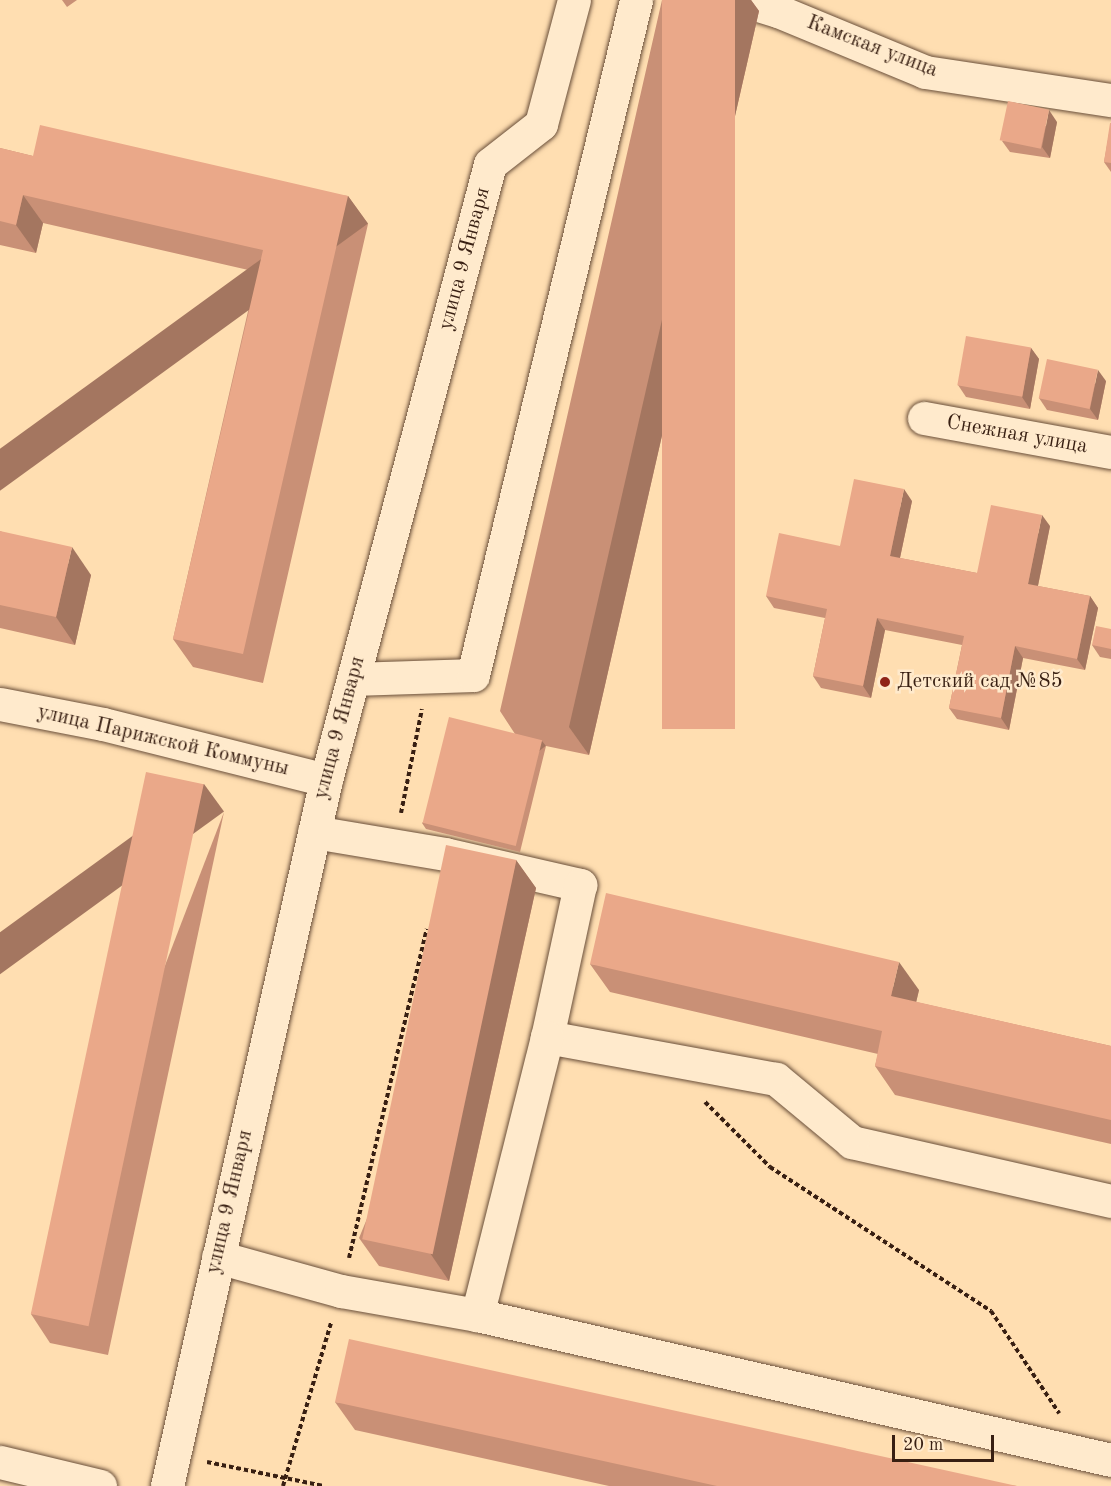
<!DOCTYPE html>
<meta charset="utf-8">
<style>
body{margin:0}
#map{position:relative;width:1111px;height:1486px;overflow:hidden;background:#ffdeb1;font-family:"Old Standard TT",serif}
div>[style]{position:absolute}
.path>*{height:4px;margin-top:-2px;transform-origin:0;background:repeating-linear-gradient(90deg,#381f12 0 4.5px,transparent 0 7.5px)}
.roads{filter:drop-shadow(0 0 2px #6a4f3a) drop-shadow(0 0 2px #6a4f3a)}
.minor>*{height:33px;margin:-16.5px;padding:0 16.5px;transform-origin:16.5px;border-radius:16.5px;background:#ffeacc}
.wall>*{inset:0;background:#c99076}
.shaded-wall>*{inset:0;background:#a47660;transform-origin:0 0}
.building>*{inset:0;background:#eaa889;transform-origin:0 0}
.dots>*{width:16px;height:16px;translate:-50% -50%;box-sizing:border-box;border:3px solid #ffeacc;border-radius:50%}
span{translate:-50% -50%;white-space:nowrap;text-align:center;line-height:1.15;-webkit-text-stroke:5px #ffeacc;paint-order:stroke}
.street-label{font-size:21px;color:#381f12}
.poi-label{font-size:21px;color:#381f12}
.left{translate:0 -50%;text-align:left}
.scale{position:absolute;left:892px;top:1435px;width:102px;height:27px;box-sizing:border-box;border:3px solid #381f12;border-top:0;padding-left:8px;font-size:18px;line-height:21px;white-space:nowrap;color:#381f12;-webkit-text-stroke:4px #ffeacc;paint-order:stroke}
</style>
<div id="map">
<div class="path">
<i style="left:401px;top:813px;width:106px;rotate:-78.6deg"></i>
<i style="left:705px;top:1102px;width:92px;rotate:45deg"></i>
<i style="left:770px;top:1167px;width:264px;rotate:33.1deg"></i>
<i style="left:991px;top:1311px;width:123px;rotate:56.3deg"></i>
<i style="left:349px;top:1258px;width:338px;rotate:-76.7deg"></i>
<i style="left:207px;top:1462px;width:119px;rotate:11.6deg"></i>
<i style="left:283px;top:1486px;width:170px;rotate:-73.6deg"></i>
</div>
<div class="roads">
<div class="minor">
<i style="left:742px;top:0;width:38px;rotate:17deg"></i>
<i style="left:778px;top:11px;width:159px;rotate:22.5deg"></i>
<i style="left:925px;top:72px;width:188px;rotate:8.6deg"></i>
<i style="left:924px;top:418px;width:190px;rotate:10.3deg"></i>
<i style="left:354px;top:679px;width:119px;rotate:-1.9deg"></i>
<i style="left:473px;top:675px;width:694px;rotate:-76.42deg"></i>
<i style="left:0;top:704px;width:105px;rotate:11deg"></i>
<i style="left:103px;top:724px;width:230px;rotate:14.1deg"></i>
<i style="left:314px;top:832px;width:133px;rotate:9.5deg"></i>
<i style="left:445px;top:854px;width:139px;rotate:12.9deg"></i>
<i style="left:580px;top:885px;width:156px;rotate:102.2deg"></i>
<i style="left:1111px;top:1201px;width:266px;rotate:-167.2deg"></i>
<i style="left:852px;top:1142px;width:99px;rotate:-140.3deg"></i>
<i style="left:776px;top:1079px;width:233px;rotate:-169.6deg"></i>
<i style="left:547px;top:1037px;width:287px;rotate:104.1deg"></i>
<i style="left:477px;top:1315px;width:650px;rotate:12.88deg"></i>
<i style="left:218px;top:1257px;width:128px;rotate:15.5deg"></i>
<i style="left:341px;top:1291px;width:138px;rotate:10deg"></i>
<i style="left:0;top:1462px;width:103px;rotate:13.5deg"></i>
<i style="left:167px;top:1486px;width:724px;rotate:-77.31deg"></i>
<i style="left:326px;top:780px;width:637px;rotate:-75.09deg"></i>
<i style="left:490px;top:164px;width:65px;rotate:-38.1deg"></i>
<i style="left:541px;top:124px;width:128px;rotate:-75.1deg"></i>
</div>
</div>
<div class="wall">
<i style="clip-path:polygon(62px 0,77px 0,67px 7px)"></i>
<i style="clip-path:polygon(662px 0,751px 0,759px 11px,589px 755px,546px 746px,520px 852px,426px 829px,422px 823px,515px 734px,500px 711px)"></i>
<i style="clip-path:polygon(1057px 122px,1050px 158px,1010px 152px,1002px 141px)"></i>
<i style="clip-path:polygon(1111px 123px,1111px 172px,1104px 162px)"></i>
<i style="clip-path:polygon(0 148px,33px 156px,348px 196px,368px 224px,263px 683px,193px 667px,173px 639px,257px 272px,43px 223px,36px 253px,0 245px)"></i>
<i style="clip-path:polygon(1031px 348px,1039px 359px,1030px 409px,966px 397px,958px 385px)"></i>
<i style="clip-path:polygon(1106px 381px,1098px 420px,1047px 410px,1039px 398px)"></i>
<i style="clip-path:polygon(912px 501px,900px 558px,977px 573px,1050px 526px,1038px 586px,1090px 596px,1098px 608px,1085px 670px,1023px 658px,1009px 730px,957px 719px,949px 708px,962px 645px,885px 630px,871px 698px,821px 688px,813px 676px,825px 618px,774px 608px,766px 596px,840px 546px)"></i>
<i style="clip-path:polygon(0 531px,91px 575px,75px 645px,0 628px)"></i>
<i style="clip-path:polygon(1111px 629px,1111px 659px,1100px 657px,1092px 645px)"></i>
<i style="clip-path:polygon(224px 812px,108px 1355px,50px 1343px,31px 1314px)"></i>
<i style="clip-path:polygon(516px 860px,536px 888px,449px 1281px,379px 1266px,359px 1238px)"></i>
<i style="clip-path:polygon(590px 964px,919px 990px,916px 1002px,1111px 1046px,1111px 1144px,895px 1095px,875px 1066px,878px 1054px,610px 992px)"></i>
<i style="clip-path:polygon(335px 1402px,1017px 1486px,609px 1486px,355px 1430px)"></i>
</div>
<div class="shaded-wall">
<i style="clip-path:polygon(735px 0,751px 0,759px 11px,589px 755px,569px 727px)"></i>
<i style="clip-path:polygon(1049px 110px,1057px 122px,1050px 158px,1042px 147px)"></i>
<i style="clip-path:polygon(23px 195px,43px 223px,36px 253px,16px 225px)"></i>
<i style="left:348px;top:196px;width:34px;height:470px;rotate:54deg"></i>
<i style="clip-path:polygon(1031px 348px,1039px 359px,1030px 409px,1022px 397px)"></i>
<i style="clip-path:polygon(1098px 370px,1106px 381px,1098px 420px,1090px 409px)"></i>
<i style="clip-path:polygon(904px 489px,912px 501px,898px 567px,890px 556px)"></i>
<i style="clip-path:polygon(1042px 515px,1050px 526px,1036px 595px,1028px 584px)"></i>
<i style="clip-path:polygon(72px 547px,91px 575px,75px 645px,56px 617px)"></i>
<i style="clip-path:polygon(1090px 596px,1098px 608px,1085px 670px,1077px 659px)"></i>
<i style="clip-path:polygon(877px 618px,885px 630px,871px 698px,863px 686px)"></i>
<i style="clip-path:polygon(1015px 646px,1023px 658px,1009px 730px,1001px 718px)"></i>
<i style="left:542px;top:741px;width:6px;height:108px;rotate:51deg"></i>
<i style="left:204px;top:784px;width:34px;height:555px;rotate:54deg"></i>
<i style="clip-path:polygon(516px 860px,536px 888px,449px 1281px,430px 1253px)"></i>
<i style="clip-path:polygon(899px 962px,919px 990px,911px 1024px,891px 996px)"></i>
</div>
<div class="building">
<i style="left:662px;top:0;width:73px;height:729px"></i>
<i style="left:1008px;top:101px;width:42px;height:40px;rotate:12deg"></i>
<i style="clip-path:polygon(1110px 123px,1111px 123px,1111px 163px,1104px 162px)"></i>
<i style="clip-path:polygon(40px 125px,348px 196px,243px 654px,173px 639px,263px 250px,23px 195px,16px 225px,0 221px,0 148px,33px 156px)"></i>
<i style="left:966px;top:336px;width:66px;height:50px;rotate:10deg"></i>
<i style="left:1047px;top:359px;width:52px;height:40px;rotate:12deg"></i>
<i style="clip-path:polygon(854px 479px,904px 489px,890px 556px,977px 573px,991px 505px,1042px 515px,1028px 584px,1090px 596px,1077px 659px,1015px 646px,1001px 718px,949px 708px,964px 636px,877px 618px,863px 686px,813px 676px,827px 609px,766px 596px,779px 533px,840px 546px)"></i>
<i style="clip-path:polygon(0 531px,72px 547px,56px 617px,0 605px)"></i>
<i style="clip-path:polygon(1096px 626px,1111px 629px,1111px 649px,1092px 645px)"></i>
<i style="left:449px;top:717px;width:96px;height:109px;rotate:14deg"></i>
<i style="left:146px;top:772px;width:59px;height:554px;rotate:12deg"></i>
<i style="left:446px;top:845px;width:72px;height:403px;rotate:12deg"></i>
<i style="clip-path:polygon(606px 893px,899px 962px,891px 996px,1111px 1046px,1111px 1120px,875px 1066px,882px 1031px,590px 964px)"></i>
<i style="clip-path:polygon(349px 1339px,1017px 1486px,717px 1486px,335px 1402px)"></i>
</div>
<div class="dots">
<i style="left:885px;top:682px;background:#8f2418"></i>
</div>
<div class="street-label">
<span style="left:872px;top:47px;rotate:21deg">Камская улица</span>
<span style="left:465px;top:259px;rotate:-75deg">улица 9 Января</span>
<span style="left:1017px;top:435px;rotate:10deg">Снежная улица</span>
<span style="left:340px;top:728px;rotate:-75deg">улица 9 Января</span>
<span style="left:163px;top:741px;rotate:13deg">улица Парижской Коммуны</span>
<span style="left:230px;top:1202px;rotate:-77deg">улица 9 Января</span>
</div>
<div class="poi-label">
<span class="left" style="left:897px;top:682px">Детский сад №85</span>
</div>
<div class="scale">20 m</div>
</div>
